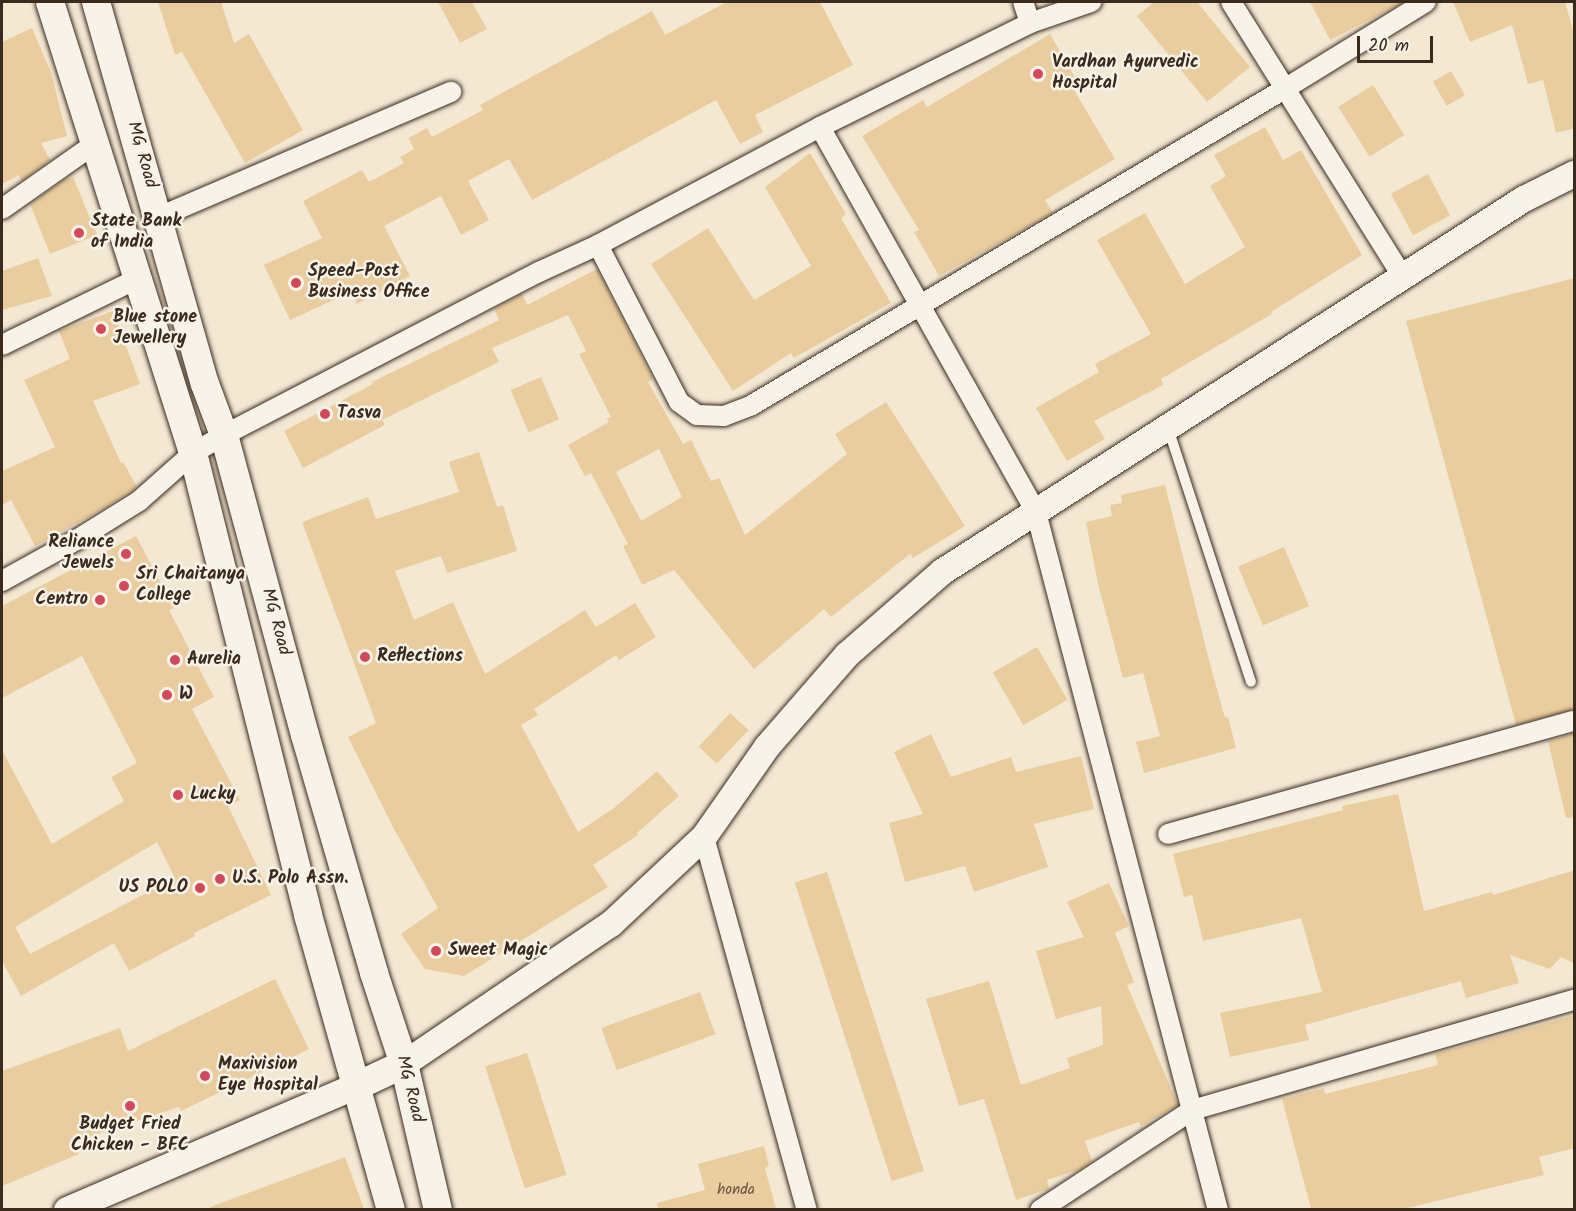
<!DOCTYPE html>
<style>
body{margin:0}
#map{position:relative;width:1576px;height:1211px;overflow:hidden;background:#f3e8d2;font-family:Kalam,sans-serif}
div>[style]{position:absolute}
.building>*{inset:0;background:#eacd9e;transform-origin:0 0}
.roads{filter:drop-shadow(0 0 2px #3b2a1e) drop-shadow(0 0 2px #3b2a1e)}
.service>*{height:10px;margin:-5px;padding:0 5px;transform-origin:5px;border-radius:5px;background:#f7f3e8}
.minor>*{height:20px;margin:-10px;padding:0 10px;transform-origin:10px;border-radius:10px;background:#f7f3e8}
.tertiary>*{height:26px;margin:-13px;padding:0 13px;transform-origin:13px;border-radius:13px;background:#f7f3e8}
.secondary>*{height:28px;margin:-14px;padding:0 14px;transform-origin:14px;border-radius:14px;background:#f7f3e8}
.dots>*{width:16px;height:16px;translate:-50% -50%;box-sizing:border-box;border:3px solid #f7f3e8;border-radius:50%}
span{translate:-50% -50%;white-space:nowrap;text-align:center;line-height:1.15;-webkit-text-stroke:5px #f7f3e8;paint-order:stroke}
.number-label{font-size:15px;color:#67533e}
.number-label span{-webkit-text-stroke-width:0}
.poi-label{font-size:18px;color:#3b2a1e;font-weight:700}
.left{translate:0 -50%;text-align:left}
.right{translate:-100% -50%;text-align:right}
.street-label{font-size:18px;color:#3b2a1e}
.frame{position:absolute;inset:0;border:3px solid #3b2a1e;pointer-events:none}
.scale{position:absolute;left:1357px;top:36px;width:76px;height:27px;box-sizing:border-box;border:3px solid #3b2a1e;border-top:0;padding-left:8px;font-size:18px;line-height:21px;white-space:nowrap;color:#3b2a1e;-webkit-text-stroke:4px #f7f3e8;paint-order:stroke}
</style>
<div id="map">
<div class="building">
<i style="clip-path:polygon(158px 2px,221px 2px,234px 43px,249px 34px,303px 130px,245px 163px,182px 52px,175px 55px)"></i>
<i style="clip-path:polygon(438px 2px,472px 2px,487px 29px,460px 43px)"></i>
<i style="clip-path:polygon(727px 2px,820px 2px,853px 65px,755px 115px,763px 132px,740px 144px,716px 100px,532px 200px,509px 159px,468px 181px,489px 220px,461px 235px,441px 196px,384px 226px,410px 276px,357px 304px,351px 292px,290px 320px,264px 265px,322px 238px,303px 201px,362px 170px,369px 182px,404px 163px,400px 157px,414px 149px,408px 138px,427px 128px,432px 137px,483px 110px,480px 105px,652px 11px,665px 35px)"></i>
<i style="clip-path:polygon(1154px 2px,1197px 2px,1250px 67px,1207px 102px,1137px 16px)"></i>
<i style="clip-path:polygon(1310px 2px,1404px 2px,1330px 40px)"></i>
<i style="clip-path:polygon(1453px 2px,1565px 2px,1575px 37px,1575px 128px,1556px 133px,1543px 80px,1528px 84px,1512px 25px,1470px 42px)"></i>
<i style="clip-path:polygon(32px 28px,51px 72px,67px 136px,41px 143px,50px 160px,21px 181px,19px 175px,2px 184px,2px 42px)"></i>
<i style="clip-path:polygon(1050px 34px,1080px 86px,1074px 90px,1115px 159px,1045px 200px,1053px 213px,939px 276px,914px 232px,919px 230px,862px 136px,923px 100px,927px 107px)"></i>
<i style="left:1451px;top:71px;width:28px;height:21px;rotate:60deg"></i>
<i style="left:1373px;top:85px;width:59px;height:41px;rotate:58deg"></i>
<i style="clip-path:polygon(1265px 127px,1283px 160px,1301px 150px,1362px 255px,1271px 312px,1272px 314px,1161px 379px,1163px 385px,1094px 421px,1105px 439px,1067px 461px,1036px 408px,1099px 372px,1095px 364px,1151px 334px,1097px 240px,1145px 213px,1185px 284px,1245px 247px,1210px 186px,1226px 176px,1214px 155px)"></i>
<i style="clip-path:polygon(810px 153px,846px 214px,841px 218px,891px 303px,794px 358px,791px 353px,733px 391px,651px 264px,708px 228px,754px 300px,811px 266px,765px 187px)"></i>
<i style="left:1428px;top:174px;width:47px;height:42px;rotate:62deg"></i>
<i style="clip-path:polygon(73px 177px,97px 235px,50px 254px,30px 204px,62px 181px)"></i>
<i style="clip-path:polygon(38px 258px,52px 296px,2px 310px,2px 271px)"></i>
<i style="clip-path:polygon(evenodd,597px 269px,653px 379px,648px 382px,683px 444px,691px 440px,711px 481px,719px 478px,745px 535px,847px 454px,835px 434px,886px 402px,965px 526px,913px 558px,910px 554px,831px 617px,824px 609px,754px 669px,674px 570px,642px 585px,623px 546px,628px 544px,591px 473px,585px 476px,568px 445px,609px 422px,607px 419px,611px 417px,579px 354px,586px 351px,568px 315px,492px 348px,499px 362px,382px 420px,385px 425px,303px 468px,284px 431px,373px 384px,372px 382px,499px 320px,494px 309px,522px 294px,527px 305px,597px 269px,659px 449px,682px 497px,641px 521px,616px 472px,659px 449px)"></i>
<i style="clip-path:polygon(1575px 278px,1575px 709px,1516px 725px,1406px 321px)"></i>
<i style="clip-path:polygon(113px 311px,140px 384px,93px 401px,121px 463px,123px 462px,137px 487px,106px 507px,35px 546px,11px 500px,2px 505px,2px 471px,55px 447px,24px 380px,70px 359px,59px 331px)"></i>
<i style="left:541px;top:377px;width:46px;height:33px;rotate:67deg"></i>
<i style="clip-path:polygon(479px 452px,497px 507px,503px 505px,517px 551px,447px 573px,441px 556px,395px 571px,414px 620px,453px 602px,485px 674px,585px 610px,596px 627px,635px 603px,656px 637px,619px 660px,616px 655px,534px 709px,538px 715px,521px 725px,578px 832px,614px 808px,657px 771px,679px 796px,637px 833px,638px 835px,593px 865px,608px 887px,464px 976px,425px 969px,401px 934px,438px 908px,393px 827px,348px 737px,376px 723px,302px 522px,368px 497px,376px 519px,459px 492px,449px 462px)"></i>
<i style="clip-path:polygon(1165px 485px,1209px 660px,1225px 718px,1228px 717px,1236px 748px,1144px 773px,1136px 742px,1160px 736px,1143px 673px,1123px 678px,1098px 584px,1086px 522px,1112px 516px,1110px 505px,1122px 503px,1121px 495px)"></i>
<i style="clip-path:polygon(evenodd,136px 536px,174px 608px,169px 610px,214px 697px,192px 709px,240px 800px,228px 806px,271px 895px,194px 933px,195px 936px,129px 971px,114px 943px,21px 996px,2px 961px,2px 750px,52px 844px,124px 801px,111px 777px,137px 763px,82px 656px,2px 698px,2px 606px,136px 536px,157px 842px,175px 878px,30px 954px,15px 927px,157px 842px)"></i>
<i style="left:1284px;top:547px;width:64px;height:50px;rotate:67deg"></i>
<i style="left:1037px;top:647px;width:61px;height:51px;rotate:60deg"></i>
<i style="left:730px;top:713px;width:25px;height:46px;rotate:43deg"></i>
<i style="clip-path:polygon(1575px 733px,1575px 817px,1566px 818px,1548px 741px)"></i>
<i style="clip-path:polygon(931px 734px,951px 777px,1011px 757px,1016px 772px,1081px 756px,1094px 809px,1034px 824px,1048px 867px,974px 892px,965px 866px,905px 882px,889px 823px,923px 814px,894px 752px)"></i>
<i style="clip-path:polygon(1398px 794px,1424px 911px,1492px 892px,1493px 895px,1575px 870px,1575px 964px,1561px 957px,1550px 969px,1510px 955px,1519px 983px,1466px 998px,1461px 981px,1305px 1025px,1309px 1040px,1230px 1057px,1220px 1013px,1322px 992px,1301px 918px,1203px 941px,1192px 895px,1184px 897px,1173px 854px,1343px 810px,1342px 806px)"></i>
<i style="left:827px;top:872px;width:314px;height:34px;rotate:72deg"></i>
<i style="clip-path:polygon(1109px 883px,1129px 926px,1115px 933px,1134px 982px,1127px 985px,1178px 1105px,1141px 1126px,1139px 1122px,1085px 1141px,1092px 1161px,1081px 1169px,1047px 1180px,1049px 1189px,1016px 1200px,984px 1099px,959px 1106px,926px 999px,989px 981px,1021px 1085px,1070px 1068px,1067px 1058px,1103px 1045px,1101px 1006px,1056px 1019px,1036px 951px,1084px 937px,1067px 902px)"></i>
<i style="clip-path:polygon(275px 979px,309px 1049px,181px 1111px,179px 1107px,74px 1142px,79px 1154px,2px 1186px,2px 1071px,120px 1028px,128px 1051px)"></i>
<i style="left:700px;top:992px;width:45px;height:105px;rotate:70deg"></i>
<i style="clip-path:polygon(1575px 1015px,1575px 1148px,1539px 1157px,1544px 1175px,1404px 1209px,1311px 1209px,1282px 1099px,1324px 1088px,1325px 1094px,1438px 1065px,1435px 1054px)"></i>
<i style="left:527px;top:1053px;width:128px;height:44px;rotate:72deg"></i>
<i style="clip-path:polygon(764px 1146px,769px 1166px,765px 1168px,776px 1209px,658px 1209px,657px 1203px,705px 1190px,698px 1164px)"></i>
<i style="clip-path:polygon(345px 1157px,364px 1209px,211px 1209px,210px 1207px)"></i>
</div>
<div class="roads">
<div class="service">
<i style="left:1168px;top:428px;width:267px;rotate:71.9deg"></i>
</div>
<div class="minor">
<i style="left:1231px;top:2px;width:324px;rotate:58deg"></i>
<i style="left:1030px;top:23px;width:65px;rotate:-19deg"></i>
<i style="left:820px;top:127px;width:441px;rotate:60.7deg"></i>
<i style="left:1036px;top:512px;width:721px;rotate:75.39deg"></i>
<i style="left:2px;top:209px;width:115px;rotate:-35.1deg"></i>
<i style="left:159px;top:217px;width:318px;rotate:-23.2deg"></i>
<i style="left:598px;top:245px;width:177px;rotate:62.7deg"></i>
<i style="left:679px;top:402px;width:22px;rotate:36deg"></i>
<i style="left:697px;top:415px;width:27px;rotate:2deg"></i>
<i style="left:724px;top:416px;width:30px;rotate:-21deg"></i>
<i style="left:752px;top:405px;width:621px;rotate:-30.69deg"></i>
<i style="left:1286px;top:88px;width:164px;rotate:-31.6deg"></i>
<i style="left:2px;top:345px;width:150px;rotate:-26.1deg"></i>
<i style="left:2px;top:581px;width:87px;rotate:-28.9deg"></i>
<i style="left:78px;top:539px;width:72px;rotate:-31.9deg"></i>
<i style="left:139px;top:501px;width:72px;rotate:-41.6deg"></i>
<i style="left:193px;top:453px;width:36px;rotate:-30deg"></i>
<i style="left:224px;top:435px;width:355px;rotate:-27.4deg"></i>
<i style="left:539px;top:272px;width:65px;rotate:-24.6deg"></i>
<i style="left:598px;top:245px;width:251px;rotate:-28deg"></i>
<i style="left:820px;top:127px;width:234px;rotate:-26.3deg"></i>
<i style="left:1030px;top:23px;width:22px;rotate:-108deg"></i>
<i style="left:1168px;top:834px;width:421px;rotate:-15.6deg"></i>
<i style="left:704px;top:837px;width:387px;rotate:74.6deg"></i>
<i style="left:1040px;top:1210px;width:182px;rotate:-33.3deg"></i>
<i style="left:1192px;top:1110px;width:398px;rotate:-16.1deg"></i>
</div>
<div class="tertiary">
<i style="left:404px;top:1064px;width:250px;rotate:-34.1deg"></i>
<i style="left:611px;top:924px;width:127px;rotate:-43.1deg"></i>
<i style="left:704px;top:837px;width:110px;rotate:-55deg"></i>
<i style="left:767px;top:747px;width:122px;rotate:-49deg"></i>
<i style="left:847px;top:655px;width:126px;rotate:-41.1deg"></i>
<i style="left:942px;top:572px;width:691px;rotate:-32.66deg"></i>
<i style="left:1524px;top:199px;width:56px;rotate:-26.6deg"></i>
<i style="left:67px;top:1210px;width:315px;rotate:-23.2deg"></i>
</div>
<div class="secondary">
<i style="left:50px;top:2px;width:473px;rotate:72.4deg"></i>
<i style="left:193px;top:453px;width:476px;rotate:76deg"></i>
<i style="left:308px;top:915px;width:306px;rotate:74.3deg"></i>
<i style="left:96px;top:2px;width:397px;rotate:74.1deg"></i>
<i style="left:205px;top:384px;width:54px;rotate:69.6deg"></i>
<i style="left:224px;top:435px;width:311px;rotate:74.9deg"></i>
<i style="left:305px;top:735px;width:248px;rotate:73.8deg"></i>
<i style="left:374px;top:973px;width:96px;rotate:71.8deg"></i>
<i style="left:404px;top:1064px;width:150px;rotate:76.9deg"></i>
<i style="left:357px;top:1086px;width:52px;rotate:-25.1deg"></i>
</div>
</div>
<div class="dots">
<i style="left:1038px;top:74px;background:#d1495b"></i>
<i style="left:79px;top:233px;background:#d1495b"></i>
<i style="left:296px;top:283px;background:#d1495b"></i>
<i style="left:101px;top:329px;background:#d1495b"></i>
<i style="left:325px;top:414px;background:#d1495b"></i>
<i style="left:126px;top:554px;background:#d1495b"></i>
<i style="left:124px;top:586px;background:#d1495b"></i>
<i style="left:100px;top:600px;background:#d1495b"></i>
<i style="left:365px;top:657px;background:#d1495b"></i>
<i style="left:175px;top:660px;background:#d1495b"></i>
<i style="left:167px;top:695px;background:#d1495b"></i>
<i style="left:178px;top:795px;background:#d1495b"></i>
<i style="left:220px;top:879px;background:#d1495b"></i>
<i style="left:200px;top:888px;background:#d1495b"></i>
<i style="left:436px;top:951px;background:#d1495b"></i>
<i style="left:205px;top:1076px;background:#d1495b"></i>
<i style="left:130px;top:1106px;background:#d1495b"></i>
</div>
<div class="number-label">
<span style="left:736px;top:1191px">honda</span>
</div>
<div class="poi-label">
<span class="left" style="left:1052px;top:74px">Vardhan Ayurvedic<br>Hospital</span>
<span class="left" style="left:91px;top:233px">State Bank<br>of India</span>
<span class="left" style="left:308px;top:283px">Speed-Post<br>Business Office</span>
<span class="left" style="left:113px;top:329px">Blue stone<br>Jewellery</span>
<span class="left" style="left:337px;top:414px">Tasva</span>
<span class="right" style="left:114px;top:554px">Reliance<br>Jewels</span>
<span class="left" style="left:136px;top:586px">Sri Chaitanya<br>College</span>
<span class="right" style="left:88px;top:600px">Centro</span>
<span class="left" style="left:377px;top:657px">Reflections</span>
<span class="left" style="left:187px;top:660px">Aurelia</span>
<span class="left" style="left:179px;top:695px">W</span>
<span class="left" style="left:190px;top:795px">Lucky</span>
<span class="left" style="left:232px;top:879px">U.S. Polo Assn.</span>
<span class="right" style="left:188px;top:888px">US POLO</span>
<span class="left" style="left:448px;top:951px">Sweet Magic</span>
<span class="left" style="left:218px;top:1076px">Maxivision<br>Eye Hospital</span>
<span style="left:130px;top:1136px">Budget Fried<br>Chicken - BFC</span>
</div>
<div class="street-label">
<span style="left:141px;top:155px;rotate:74deg">MG Road</span>
<span style="left:275px;top:622px;rotate:75deg">MG Road</span>
<span style="left:409px;top:1089px;rotate:76deg">MG Road</span>
</div>
<div class="frame"></div>
<div class="scale">20 m</div>
</div>
